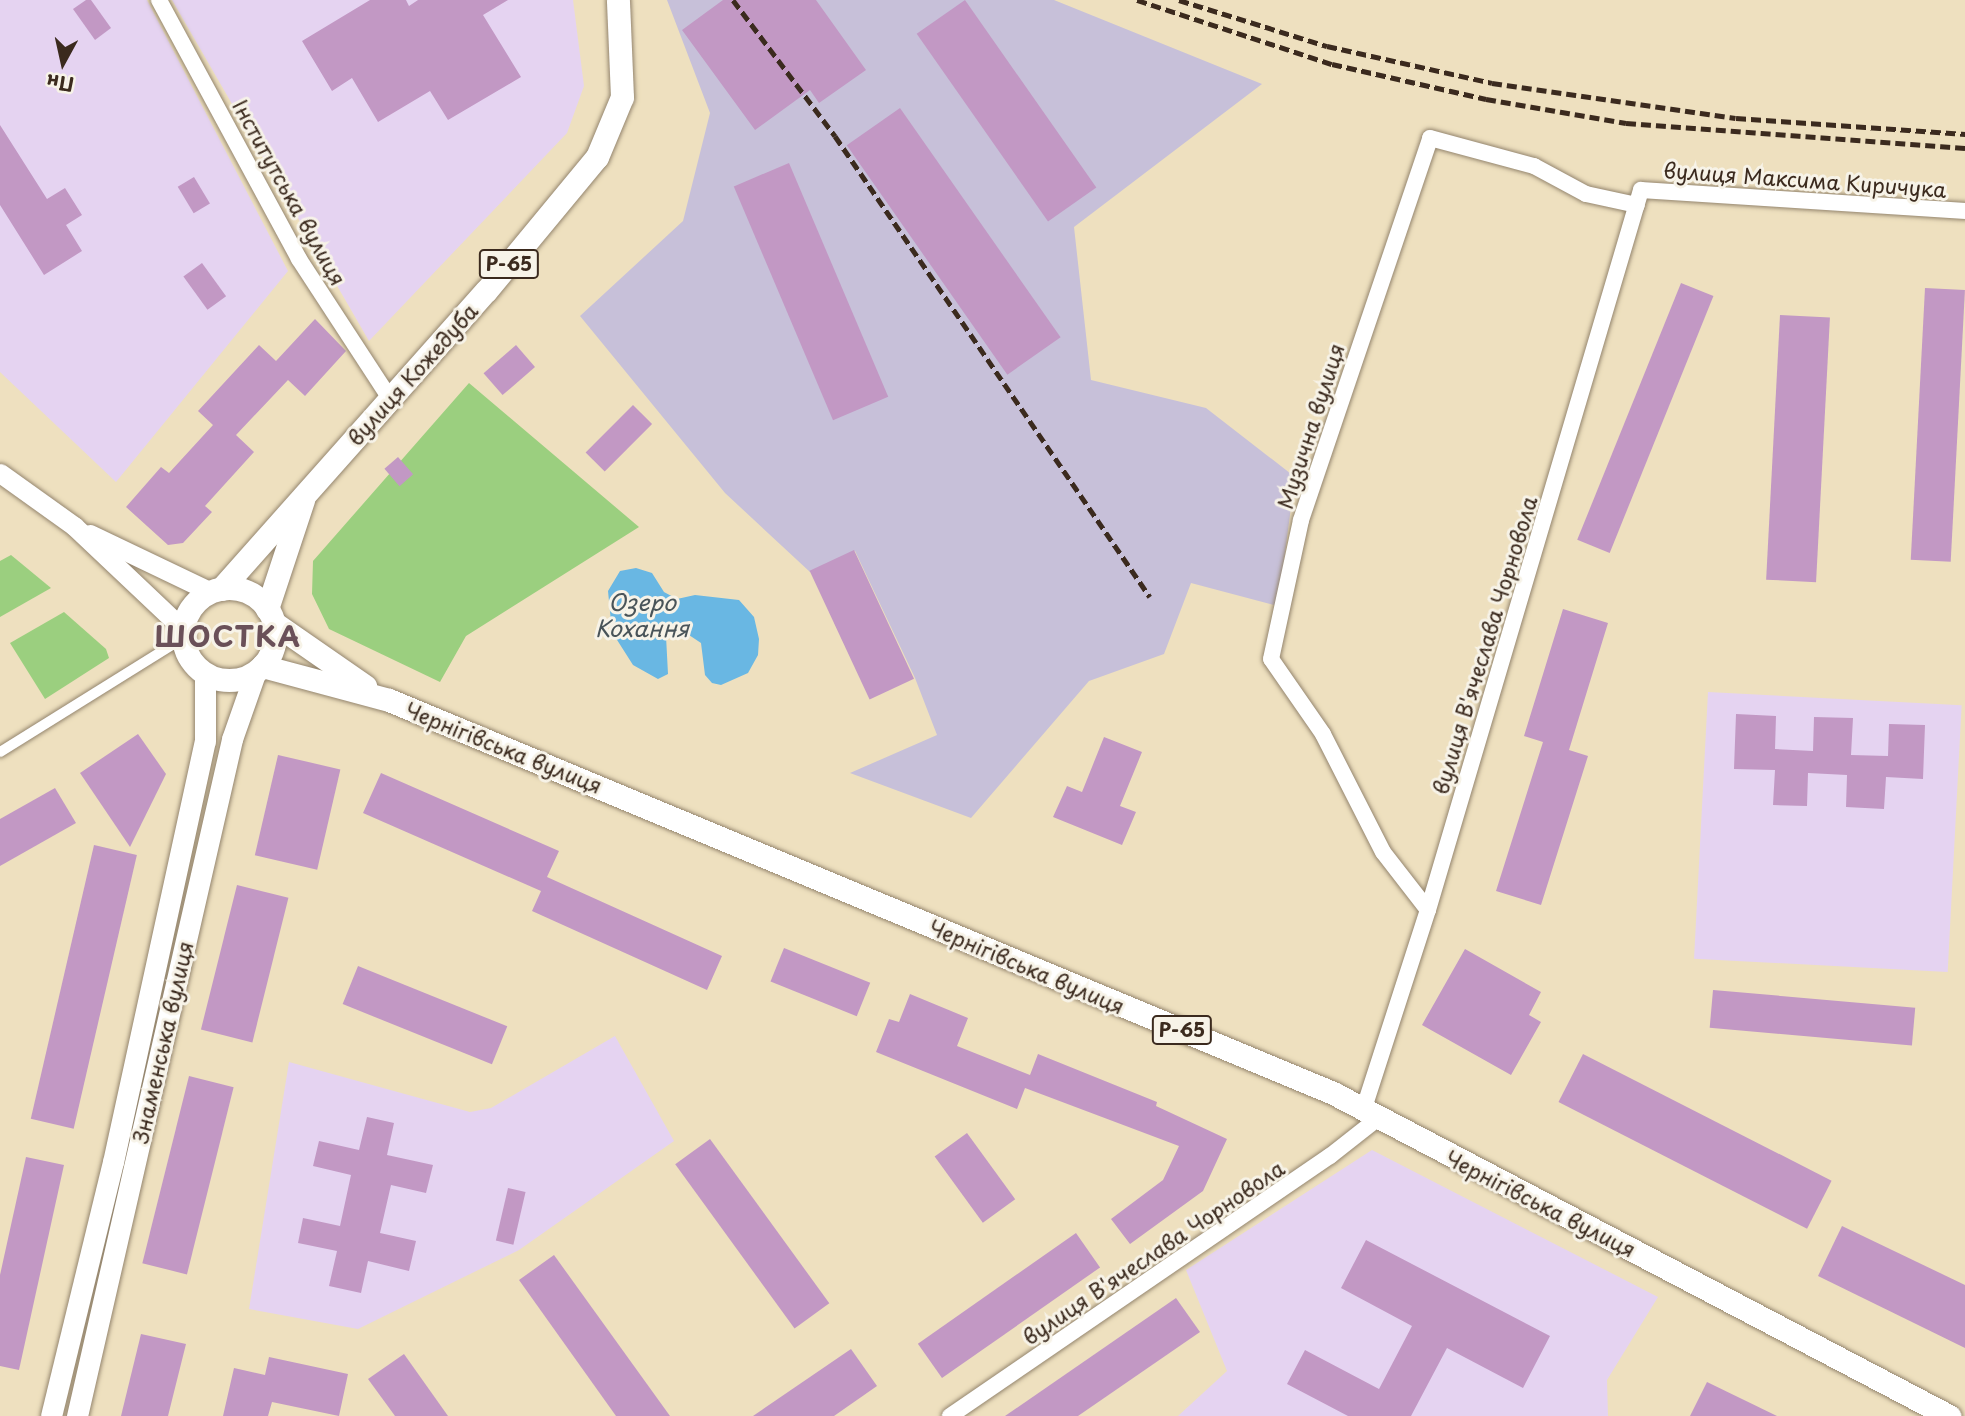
<!DOCTYPE html>
<meta charset="utf-8">
<style>
body{margin:0}
#map{position:relative;width:1965px;height:1416px;overflow:hidden;background:#eee0bf;font-family:"Playpen Sans",sans-serif}
div>[style]{position:absolute}
.built>*{inset:0;background:#e5d3f1;transform-origin:0 0}
.industrial>*{inset:0;background:#c7c0d9}
.green>*{inset:0;background:#9bcf7f}
.water>*{inset:0;background:#69b7e3}
.building>*{inset:0;background:#c298c4;transform-origin:0 0}
.roads{filter:drop-shadow(0 0 2px #94856e) drop-shadow(0 0 2px #94856e)}
.pedestrian>*{height:10px;margin:-5px;padding:0 5px;transform-origin:5px;border-radius:5px;background:#fff}
.minor>*{height:16px;margin:-8px;padding:0 8px;transform-origin:8px;border-radius:8px;background:#fff}
.tertiary>*{height:19px;margin:-9.5px;padding:0 9.5px;transform-origin:9.5px;border-radius:9.5px;background:#fff}
.secondary>*{height:21px;margin:-10.5px;padding:0 10.5px;transform-origin:10.5px;border-radius:10.5px;background:#fff}
.primary>*{height:23px;margin:-11.5px;padding:0 11.5px;transform-origin:11.5px;border-radius:11.5px;background:#fff}
.primary>.ring{margin:-11.5px;padding:0;box-sizing:content-box;background:none;border:23px solid #fff;border-radius:50%}
.rail>*{height:5px;margin-top:-2.5px;transform-origin:0;background:repeating-linear-gradient(90deg,#3b2a1e 0 10px,transparent 0 15px)}
span{translate:-50% -50%;white-space:nowrap;text-align:center;line-height:1.15;-webkit-text-stroke:6px #f7f3e8;paint-order:stroke}
.shield-label span{padding:2px 5px;background:#f7f3e8;border:2px solid;border-radius:5px;-webkit-text-stroke-width:0}
.shield-label{font-size:19px;color:#3b2a1e;font-weight:700}
.street-label{font-size:21px;color:#3b2a1e}
.water-label{font-size:23px;color:#495459;font-style:italic}
.district-label{font-size:28px;color:#6a5058;font-weight:700;letter-spacing:2px}
.north{position:absolute;left:28px;top:28px;width:70px;height:70px;-webkit-text-stroke:5px #f7f3e8;paint-order:stroke;rotate:188deg;font-size:19px;font-weight:700;line-height:28px;text-align:center;color:#3b2a1e}
.north::after{content:'';display:block;margin:auto;width:24px;height:32px;background:#3b2a1e;clip-path:polygon(50% 0,100% 100%,50% 72%,0 100%)}
</style>
<div id="map">
<div class="built">
<i style="clip-path:polygon(0 0,147px 0,288px 271px,116px 482px,0 372px)"></i>
<i style="clip-path:polygon(172px 0,573px 0,584px 86px,567px 133px,369px 341px)"></i>
<i style="left:1708px;top:692px;width:254px;height:267px;rotate:3deg"></i>
<i style="clip-path:polygon(615px 1036px,674px 1141px,519px 1250px,358px 1329px,249px 1309px,289px 1062px,470px 1112px,491px 1108px)"></i>
<i style="clip-path:polygon(1372px 1150px,1658px 1297px,1607px 1380px,1608px 1416px,1178px 1416px,1227px 1371px,1186px 1270px)"></i>
</div>
<div class="industrial">
<i style="clip-path:polygon(667px 0,1054px 0,1262px 84px,1074px 227px,1091px 380px,1206px 408px,1295px 477px,1278px 606px,1191px 583px,1164px 654px,1089px 681px,971px 818px,850px 773px,937px 735px,915px 678px,855px 551px,810px 572px,725px 493px,580px 316px,683px 221px,710px 113px)"></i>
</div>
<div class="green">
<i style="clip-path:polygon(469px 383px,639px 527px,466px 636px,440px 682px,329px 629px,312px 594px,313px 561px)"></i>
<i style="clip-path:polygon(11px 555px,51px 588px,0 617px,0 561px)"></i>
<i style="clip-path:polygon(64px 612px,106px 649px,109px 658px,45px 699px,10px 643px)"></i>
</div>
<div class="water">
<i style="clip-path:polygon(636px 568px,652px 573px,664px 592px,677px 599px,695px 595px,739px 600px,754px 617px,759px 639px,758px 655px,748px 673px,721px 685px,712px 683px,705px 675px,701px 643px,686px 633px,666px 636px,668px 674px,658px 679px,633px 665px,612px 632px,608px 591px,620px 571px)"></i>
</div>
<div class="building">
<i style="clip-path:polygon(86px 0,91px 0,111px 28px,95px 40px,73px 9px)"></i>
<i style="clip-path:polygon(370px 0,406px 0,409px 6px,418px 0,508px 0,483px 15px,521px 77px,448px 120px,430px 91px,378px 122px,352px 78px,332px 91px,302px 41px)"></i>
<i style="clip-path:polygon(723px 0,816px 0,866px 70px,819px 103px,810px 90px,755px 130px,682px 30px)"></i>
<i style="left:965px;top:0;width:229px;height:59px;rotate:55deg"></i>
<i style="left:900px;top:108px;width:280px;height:65px;rotate:55deg"></i>
<i style="clip-path:polygon(0 125px,47px 199px,65px 188px,82px 215px,66px 225px,82px 251px,44px 275px,0 205px)"></i>
<i style="left:789px;top:163px;width:254px;height:60px;rotate:67deg"></i>
<i style="left:194px;top:177px;width:31px;height:19px;rotate:59deg"></i>
<i style="left:202px;top:263px;width:41px;height:23px;rotate:54deg"></i>
<i style="left:1681px;top:283px;width:35px;height:277px;rotate:22deg"></i>
<i style="left:1925px;top:288px;width:40px;height:272px;rotate:3deg"></i>
<i style="left:1780px;top:315px;width:50px;height:265px;rotate:3deg"></i>
<i style="clip-path:polygon(315px 319px,346px 351px,305px 396px,288px 380px,236px 435px,254px 452px,205px 506px,212px 512px,183px 543px,168px 545px,126px 507px,161px 467px,169px 473px,213px 425px,198px 411px,259px 345px,276px 361px)"></i>
<i style="left:516px;top:345px;width:29px;height:43px;rotate:49deg"></i>
<i style="left:633px;top:405px;width:27px;height:67px;rotate:45deg"></i>
<i style="left:398px;top:457px;width:23px;height:18px;rotate:49deg"></i>
<i style="left:854px;top:550px;width:142px;height:49px;rotate:65deg"></i>
<i style="clip-path:polygon(1563px 609px,1608px 623px,1569px 750px,1588px 756px,1541px 905px,1496px 891px,1543px 742px,1524px 736px)"></i>
<i style="clip-path:polygon(1736px 714px,1776px 716px,1775px 749px,1813px 751px,1814px 717px,1853px 718px,1851px 755px,1888px 756px,1889px 724px,1925px 725px,1923px 779px,1886px 777px,1884px 809px,1846px 807px,1847px 775px,1808px 773px,1807px 806px,1773px 805px,1775px 770px,1734px 769px)"></i>
<i style="clip-path:polygon(138px 734px,166px 774px,130px 847px,80px 773px)"></i>
<i style="clip-path:polygon(1104px 737px,1142px 752px,1120px 806px,1136px 812px,1122px 845px,1053px 817px,1067px 786px,1082px 792px)"></i>
<i style="left:278px;top:755px;width:64px;height:103px;rotate:13deg"></i>
<i style="clip-path:polygon(381px 773px,559px 851px,547px 877px,722px 956px,707px 990px,532px 911px,541px 891px,363px 813px)"></i>
<i style="clip-path:polygon(55px 788px,76px 823px,0 866px,0 819px)"></i>
<i style="left:94px;top:845px;width:44px;height:281px;rotate:13deg"></i>
<i style="left:237px;top:885px;width:53px;height:149px;rotate:14deg"></i>
<i style="left:784px;top:948px;width:93px;height:36px;rotate:22deg"></i>
<i style="clip-path:polygon(1465px 949px,1541px 992px,1529px 1015px,1541px 1022px,1511px 1075px,1422px 1025px)"></i>
<i style="left:358px;top:966px;width:161px;height:41px;rotate:22deg"></i>
<i style="left:1713px;top:990px;width:203px;height:38px;rotate:5deg"></i>
<i style="clip-path:polygon(910px 994px,968px 1018px,957px 1046px,1030px 1075px,1038px 1054px,1157px 1102px,1156px 1106px,1227px 1139px,1203px 1191px,1130px 1244px,1111px 1219px,1163px 1180px,1179px 1146px,1025px 1088px,1017px 1109px,876px 1052px,889px 1019px,899px 1022px)"></i>
<i style="left:1583px;top:1054px;width:279px;height:54px;rotate:27deg"></i>
<i style="left:189px;top:1076px;width:46px;height:193px;rotate:14deg"></i>
<i style="clip-path:polygon(367px 1117px,394px 1123px,387px 1155px,433px 1165px,426px 1193px,391px 1185px,380px 1233px,416px 1241px,409px 1271px,368px 1261px,361px 1293px,329px 1286px,337px 1251px,298px 1243px,303px 1218px,340px 1226px,351px 1175px,313px 1166px,319px 1141px,359px 1150px)"></i>
<i style="left:967px;top:1133px;width:82px;height:40px;rotate:54deg"></i>
<i style="left:710px;top:1139px;width:203px;height:43px;rotate:54deg"></i>
<i style="clip-path:polygon(26px 1157px,64px 1165px,19px 1370px,0 1366px,0 1275px)"></i>
<i style="left:508px;top:1188px;width:18px;height:54px;rotate:13deg"></i>
<i style="clip-path:polygon(1842px 1226px,1965px 1285px,1965px 1348px,1818px 1276px)"></i>
<i style="left:1076px;top:1233px;width:42px;height:193px;rotate:55deg"></i>
<i style="clip-path:polygon(1366px 1240px,1550px 1336px,1523px 1388px,1447px 1348px,1411px 1416px,1348px 1416px,1287px 1384px,1305px 1350px,1379px 1389px,1412px 1326px,1341px 1288px)"></i>
<i style="clip-path:polygon(554px 1255px,670px 1416px,616px 1416px,519px 1280px)"></i>
<i style="clip-path:polygon(1176px 1298px,1200px 1332px,1078px 1416px,1005px 1416px)"></i>
<i style="clip-path:polygon(141px 1334px,186px 1344px,168px 1416px,121px 1416px)"></i>
<i style="clip-path:polygon(851px 1349px,877px 1386px,834px 1416px,753px 1416px)"></i>
<i style="clip-path:polygon(404px 1354px,448px 1416px,395px 1416px,368px 1379px)"></i>
<i style="clip-path:polygon(269px 1357px,348px 1374px,339px 1416px,272px 1402px,268px 1416px,223px 1416px,234px 1368px,265px 1375px)"></i>
<i style="clip-path:polygon(1707px 1382px,1777px 1416px,1690px 1416px)"></i>
</div>
<div class="roads">
<div class="pedestrian">
<i style="left:0;top:752px;width:216px;rotate:-31.9deg"></i>
</div>
<div class="minor">
<i style="left:159px;top:0;width:294px;rotate:61.6deg"></i>
<i style="left:299px;top:259px;width:168px;rotate:56.9deg"></i>
<i style="left:1428px;top:910px;width:73px;rotate:-127.8deg"></i>
<i style="left:1383px;top:852px;width:132px;rotate:-117deg"></i>
<i style="left:1323px;top:734px;width:91px;rotate:-124.7deg"></i>
<i style="left:1271px;top:659px;width:142px;rotate:-77.8deg"></i>
<i style="left:1301px;top:520px;width:403px;rotate:-71.3deg"></i>
<i style="left:1430px;top:138px;width:108px;rotate:15.1deg"></i>
<i style="left:1534px;top:166px;width:59px;rotate:28.3deg"></i>
<i style="left:1586px;top:194px;width:52px;rotate:12.2deg"></i>
<i style="left:1363px;top:1111px;width:211px;rotate:-72.1deg"></i>
<i style="left:1428px;top:910px;width:751px;rotate:-73.52deg"></i>
<i style="left:1641px;top:190px;width:325px;rotate:3.7deg"></i>
<i style="left:950px;top:1416px;width:460px;rotate:-34.4deg"></i>
<i style="left:1330px;top:1156px;width:60px;rotate:-38.2deg"></i>
</div>
<div class="tertiary">
<i style="left:0;top:473px;width:91px;rotate:35.6deg"></i>
<i style="left:74px;top:526px;width:150px;rotate:43.4deg"></i>
<i style="left:90px;top:534px;width:134px;rotate:25.6deg"></i>
</div>
<div class="secondary">
<i style="left:51px;top:1416px;width:261px;rotate:-76.3deg"></i>
<i style="left:113px;top:1162px;width:431px;rotate:-77.7deg"></i>
<i style="left:205px;top:741px;width:68px;rotate:-90deg"></i>
<i style="left:77px;top:1416px;width:695px;rotate:-77.1deg"></i>
<i style="left:232px;top:739px;width:72px;rotate:-70.6deg"></i>
</div>
<div class="primary">
<i class="ring" style="left:183px;top:588px;width:69px;height:69px"></i>
<i style="left:221px;top:589px;width:399px;rotate:-48.4deg"></i>
<i style="left:486px;top:291px;width:174px;rotate:-50.4deg"></i>
<i style="left:597px;top:157px;width:65px;rotate:-67.4deg"></i>
<i style="left:622px;top:97px;width:97px;rotate:-92.4deg"></i>
<i style="left:267px;top:609px;width:115px;rotate:-71.7deg"></i>
<i style="left:274px;top:623px;width:111px;rotate:34.7deg"></i>
<i style="left:262px;top:666px;width:131px;rotate:15deg"></i>
<i style="left:389px;top:700px;width:1023px;rotate:22.6deg"></i>
<i style="left:1333px;top:1093px;width:696px;rotate:27.67deg"></i>
</div>
</div>
<div class="rail">
<i style="left:733px;top:0;width:170px;rotate:53.1deg"></i>
<i style="left:835px;top:136px;width:558px;rotate:55.66deg"></i>
<i style="left:1137px;top:0;width:205px;rotate:18.2deg"></i>
<i style="left:1332px;top:64px;width:158px;rotate:12.8deg"></i>
<i style="left:1486px;top:99px;width:142px;rotate:9.7deg"></i>
<i style="left:1626px;top:123px;width:340px;rotate:4.2deg"></i>
<i style="left:1179px;top:0;width:155px;rotate:17.3deg"></i>
<i style="left:1327px;top:46px;width:169px;rotate:12.6deg"></i>
<i style="left:1492px;top:83px;width:246px;rotate:8.2deg"></i>
<i style="left:1736px;top:118px;width:230px;rotate:4deg"></i>
</div>
<div class="shield-label">
<span style="left:509px;top:264px">Р-65</span>
<span style="left:1182px;top:1030px">Р-65</span>
</div>
<div class="street-label">
<span style="left:1805px;top:179px;rotate:4deg">вулиця Максима Киричука</span>
<span style="left:290px;top:192px;rotate:61deg">Інститутська вулиця</span>
<span style="left:412px;top:374px;rotate:-48deg">вулиця Кожедуба</span>
<span style="left:1310px;top:426px;rotate:-72deg">Музична вулиця</span>
<span style="left:1484px;top:645px;rotate:-73deg">вулиця В'ячеслава Чорновола</span>
<span style="left:504px;top:747px;rotate:22deg">Чернігівська вулиця</span>
<span style="left:1027px;top:966px;rotate:23deg">Чернігівська вулиця</span>
<span style="left:162px;top:1042px;rotate:-77deg">Знаменська вулиця</span>
<span style="left:1541px;top:1203px;rotate:27deg">Чернігівська вулиця</span>
<span style="left:1153px;top:1252px;rotate:-34deg">вулиця В'ячеслава Чорновола</span>
</div>
<div class="water-label">
<span style="left:642px;top:615px">Озеро<br>Кохання</span>
</div>
<div class="district-label">
<span style="left:228px;top:636px">ШОСТКА</span>
</div>
<div class="north">Пн</div>
</div>
